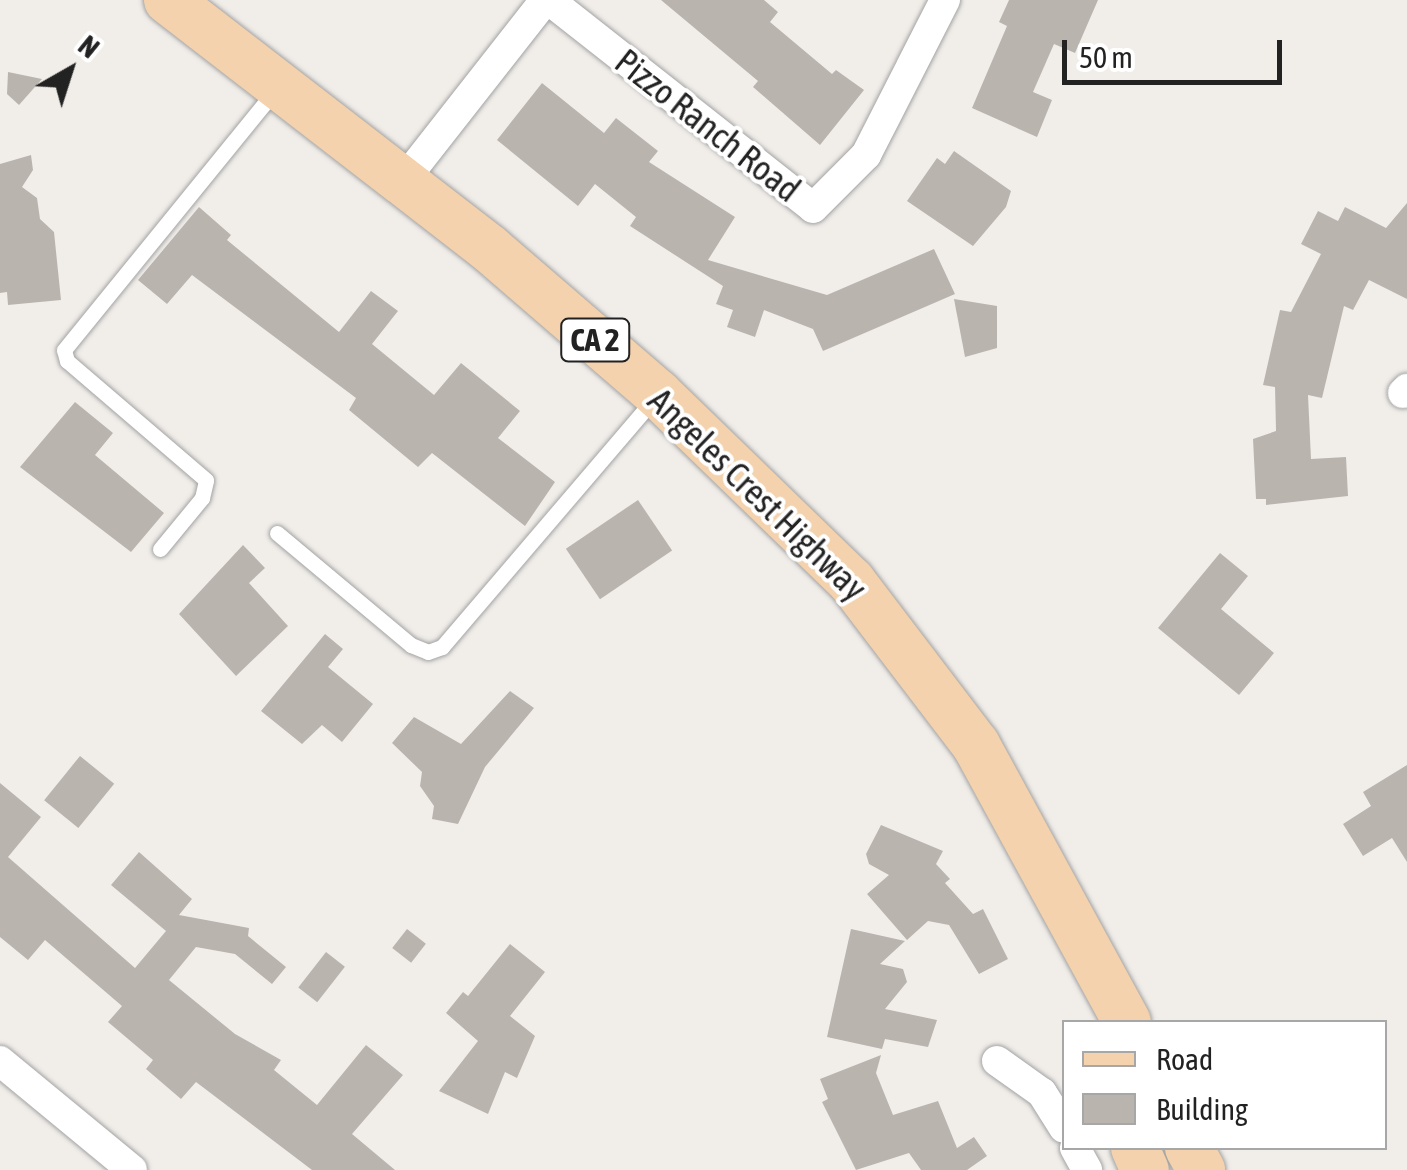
<!DOCTYPE html>
<style>
body{margin:0}
#map{position:relative;width:1407px;height:1170px;overflow:hidden;background:#f1eeea;font-family:"Asap Condensed",sans-serif}
div>[style]{position:absolute}
.building>*{inset:0;background:#bab4af;transform-origin:0 0}
.roads{filter:drop-shadow(0 0 2px #a3a3a3) drop-shadow(0 0 2px #a3a3a3)}
.lane>*{height:15px;margin:-7.5px;padding:0 7.5px;transform-origin:7.5px;border-radius:7.5px;background:#fff}
.street>*{height:30px;margin:-15px;padding:0 15px;transform-origin:15px;border-radius:15px;background:#fff}
.primary>*{height:48px;margin:-24px;padding:0 24px;transform-origin:24px;border-radius:24px;background:#f3d2ad}
span{translate:-50% -50%;white-space:nowrap;text-align:center;line-height:1.15;-webkit-text-stroke:8px #fff;paint-order:stroke}
.shield-label span{padding:2px 8px;background:#fff;border:2px solid;border-radius:8px;-webkit-text-stroke-width:0}
.shield-label{font-size:32px;color:#222;font-weight:700}
.street-label{font-size:35px;color:#222}
.legend{position:absolute;left:1062px;top:1020px;width:325px;height:130px;box-sizing:border-box;background:#fff;border:2px solid #a7a7a7;margin:0;padding:12px 18px;list-style:none;font-size:30px;color:#222}
.legend li{display:flex;align-items:center;gap:20px;height:50px}
.legend b{width:50px;border:2px solid #a7a7a7}
.north{position:absolute;left:20px;top:20px;width:100px;height:100px;-webkit-text-stroke:8px #fff;paint-order:stroke;rotate:39deg;font-size:28px;font-weight:700;line-height:40px;text-align:center;color:#222}
.north::after{content:'';display:block;margin:auto;width:35px;height:45px;background:#222;clip-path:polygon(50% 0,100% 100%,50% 72%,0 100%)}
.scale{position:absolute;left:1062px;top:40px;width:220px;height:45px;box-sizing:border-box;border:5px solid #222;border-top:0;padding-left:12px;font-size:30px;line-height:35px;white-space:nowrap;color:#222;-webkit-text-stroke:8px #fff;paint-order:stroke}
</style>
<div id="map">
<div class="building">
<i style="clip-path:polygon(661px 0,764px 0,778px 12px,770px 22px,832px 74px,836px 70px,864px 90px,820px 145px,753px 87px,758px 81px)"></i>
<i style="clip-path:polygon(1009px 0,1098px 0,1075px 53px,1054px 44px,1033px 92px,1052px 100px,1037px 137px,972px 108px,1007px 26px,999px 22px)"></i>
<i style="clip-path:polygon(8px 72px,42px 79px,19px 105px,7px 94px)"></i>
<i style="clip-path:polygon(542px 83px,604px 133px,616px 118px,658px 151px,649px 162px,735px 217px,708px 260px,827px 295px,934px 249px,955px 294px,823px 351px,813px 329px,764px 310px,755px 337px,727px 327px,733px 310px,716px 304px,723px 286px,630px 226px,636px 217px,595px 184px,578px 206px,497px 140px)"></i>
<i style="clip-path:polygon(954px 151px,1011px 191px,1006px 207px,973px 246px,907px 201px,937px 158px,945px 164px)"></i>
<i style="clip-path:polygon(31px 155px,33px 170px,22px 187px,37px 198px,40px 219px,54px 232px,61px 300px,8px 305px,7px 292px,0 293px,0 164px)"></i>
<i style="clip-path:polygon(1407px 203px,1407px 299px,1369px 280px,1353px 310px,1344px 306px,1322px 398px,1308px 395px,1311px 459px,1346px 457px,1348px 496px,1266px 505px,1266px 499px,1256px 499px,1253px 439px,1276px 431px,1275px 387px,1263px 385px,1280px 310px,1291px 312px,1321px 254px,1301px 244px,1318px 211px,1338px 221px,1345px 207px,1386px 228px)"></i>
<i style="clip-path:polygon(199px 207px,231px 235px,227px 240px,339px 332px,371px 291px,398px 311px,372px 344px,434px 395px,461px 363px,520px 411px,498px 438px,555px 482px,525px 526px,432px 453px,418px 467px,349px 410px,356px 398px,192px 275px,167px 304px,138px 280px)"></i>
<i style="clip-path:polygon(954px 299px,997px 306px,997px 348px,965px 357px)"></i>
<i style="clip-path:polygon(75px 402px,113px 433px,95px 455px,164px 513px,131px 552px,20px 467px)"></i>
<i style="left:638px;top:500px;width:61px;height:87px;rotate:56deg"></i>
<i style="clip-path:polygon(243px 545px,265px 568px,249px 583px,288px 626px,236px 676px,179px 614px)"></i>
<i style="clip-path:polygon(1220px 553px,1248px 576px,1221px 609px,1274px 653px,1239px 695px,1158px 628px)"></i>
<i style="clip-path:polygon(325px 634px,343px 649px,328px 667px,373px 704px,342px 742px,322px 725px,302px 744px,261px 711px)"></i>
<i style="clip-path:polygon(510px 691px,534px 708px,485px 767px,458px 824px,432px 819px,434px 806px,420px 786px,422px 772px,392px 743px,414px 717px,461px 744px)"></i>
<i style="left:80px;top:756px;width:44px;height:57px;rotate:39deg"></i>
<i style="clip-path:polygon(1407px 765px,1407px 862px,1392px 838px,1363px 856px,1343px 824px,1371px 806px,1363px 792px)"></i>
<i style="clip-path:polygon(0 783px,41px 817px,8px 857px,135px 968px,166px 931px,111px 885px,139px 852px,192px 899px,179px 915px,249px 928px,248px 936px,286px 967px,272px 984px,235px 954px,196px 947px,169px 980px,235px 1034px,281px 1060px,274px 1070px,317px 1105px,366px 1045px,403px 1075px,352px 1134px,395px 1170px,312px 1170px,196px 1082px,181px 1099px,146px 1069px,153px 1060px,108px 1022px,122px 1006px,45px 940px,28px 960px,0 937px)"></i>
<i style="clip-path:polygon(881px 825px,943px 851px,936px 864px,950px 879px,945px 883px,973px 914px,983px 909px,1008px 959px,979px 974px,949px 925px,928px 921px,907px 940px,867px 894px,889px 875px,869px 864px,866px 854px)"></i>
<i style="left:407px;top:929px;width:24px;height:24px;rotate:38deg"></i>
<i style="clip-path:polygon(851px 929px,905px 941px,880px 964px,903px 969px,907px 982px,885px 1009px,937px 1020px,928px 1047px,885px 1039px,882px 1049px,827px 1037px)"></i>
<i style="clip-path:polygon(510px 944px,545px 972px,510px 1016px,535px 1036px,517px 1078px,505px 1072px,488px 1114px,439px 1091px,478px 1041px,446px 1013px,463px 992px,468px 996px)"></i>
<i style="left:326px;top:952px;width:24px;height:45px;rotate:38deg"></i>
<i style="clip-path:polygon(881px 1055px,876px 1073px,893px 1115px,938px 1101px,957px 1148px,974px 1137px,987px 1156px,967px 1170px,921px 1170px,909px 1153px,856px 1170px,822px 1102px,828px 1099px,820px 1079px)"></i>
</div>
<div class="roads">
<div class="lane">
<i style="left:277px;top:533px;width:175px;rotate:39.9deg"></i>
<i style="left:411px;top:645px;width:18px;rotate:22deg"></i>
<i style="left:428px;top:652px;width:15px;rotate:-20deg"></i>
<i style="left:442px;top:647px;width:328px;rotate:-49.5deg"></i>
<i style="left:160px;top:549px;width:66px;rotate:-50.5deg"></i>
<i style="left:202px;top:498px;width:18px;rotate:-77deg"></i>
<i style="left:206px;top:480px;width:183px;rotate:-139.4deg"></i>
<i style="left:67px;top:361px;width:11px;rotate:-105deg"></i>
<i style="left:64px;top:350px;width:335px;rotate:-50.9deg"></i>
</div>
<div class="street">
<i style="left:549px;top:0;width:336px;rotate:38.2deg"></i>
<i style="left:813px;top:208px;width:75px;rotate:-45deg"></i>
<i style="left:866px;top:155px;width:174px;rotate:-63deg"></i>
<i style="left:404px;top:180px;width:229px;rotate:-51.9deg"></i>
<i style="left:1403px;top:393px;width:6px;rotate:-45deg"></i>
<i style="left:0;top:1061px;width:171px;rotate:39.5deg"></i>
<i style="left:997px;top:1061px;width:55px;rotate:35.4deg"></i>
<i style="left:1042px;top:1093px;width:41px;rotate:57.8deg"></i>
<i style="left:1075px;top:1148px;width:25px;rotate:61deg"></i>
</div>
<div class="primary">
<i style="left:168px;top:0;width:407px;rotate:37.7deg"></i>
<i style="left:490px;top:249px;width:222px;rotate:40.8deg"></i>
<i style="left:658px;top:394px;width:269px;rotate:44.1deg"></i>
<i style="left:851px;top:581px;width:206px;rotate:52.7deg"></i>
<i style="left:976px;top:745px;width:315px;rotate:61.4deg"></i>
<i style="left:1135px;top:1148px;width:24px;rotate:66deg"></i>
<i style="left:1189px;top:1148px;width:25px;rotate:61deg"></i>
</div>
</div>
<div class="shield-label">
<span style="left:595px;top:340px">CA 2</span>
</div>
<div class="street-label">
<span style="left:708px;top:125px;rotate:38deg">Pizzo Ranch Road</span>
<span style="left:758px;top:494px;rotate:44deg">Angeles Crest Highway</span>
</div>
<ul class="legend">
<li><b style="height:12px;background:#f3d2ad"></b>Road</li>
<li><b style="height:28px;background:#bab4af"></b>Building</li>
</ul>
<div class="north">N</div>
<div class="scale">50 m</div>
</div>
